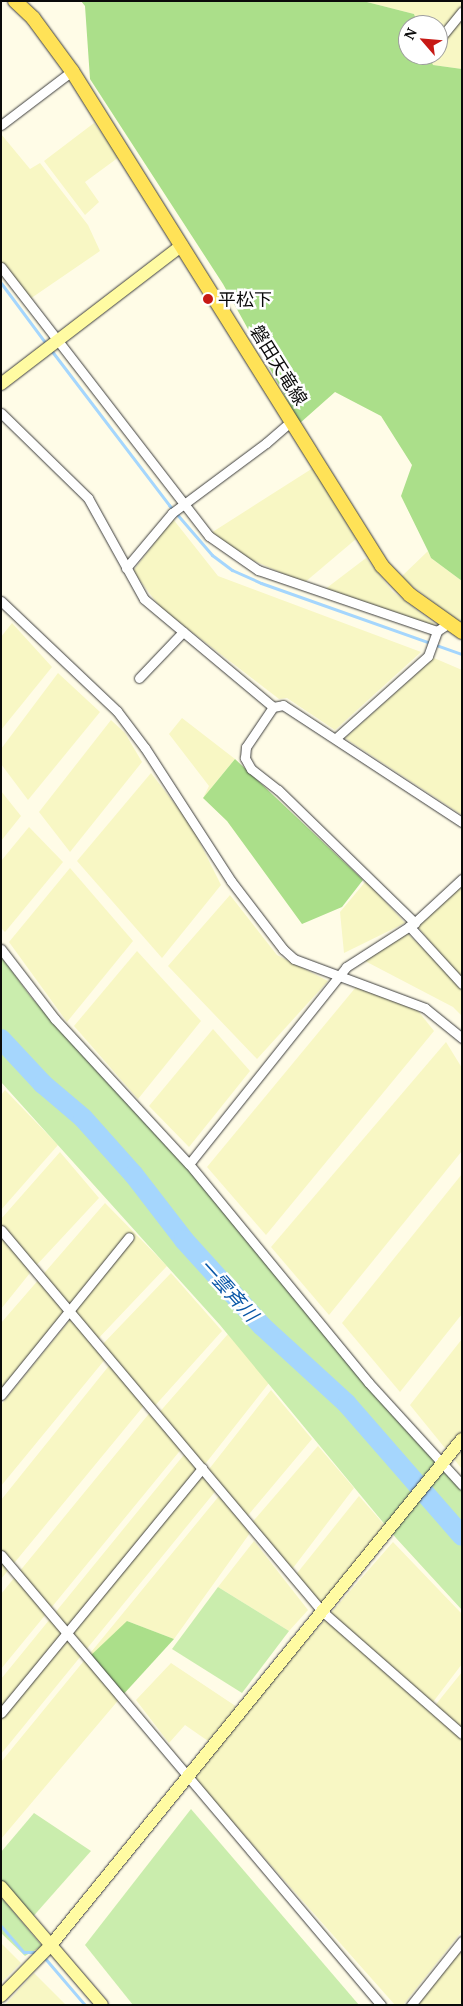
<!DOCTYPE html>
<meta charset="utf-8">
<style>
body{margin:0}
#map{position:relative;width:463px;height:2006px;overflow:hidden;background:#fffce7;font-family:"PT Serif","Noto Sans JP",serif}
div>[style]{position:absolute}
.farmland>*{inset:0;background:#f8f7c4}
.green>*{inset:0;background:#caedad}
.forest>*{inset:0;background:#abdf8a}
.stream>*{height:3px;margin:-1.5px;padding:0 1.5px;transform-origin:1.5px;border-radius:1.5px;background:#a5d6fd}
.river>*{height:20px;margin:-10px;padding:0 10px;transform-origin:10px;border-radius:10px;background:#a5d6fd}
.roads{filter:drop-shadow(0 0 1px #3d3d3d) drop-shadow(0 0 1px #3d3d3d)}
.street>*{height:9px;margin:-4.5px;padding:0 4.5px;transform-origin:4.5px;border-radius:4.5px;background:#fff}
.secondary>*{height:12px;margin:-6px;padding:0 6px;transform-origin:6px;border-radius:6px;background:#fffba2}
.primary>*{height:14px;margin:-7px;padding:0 7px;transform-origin:7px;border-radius:7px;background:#ffe257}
.dots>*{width:14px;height:14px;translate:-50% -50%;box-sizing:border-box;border:2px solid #fff;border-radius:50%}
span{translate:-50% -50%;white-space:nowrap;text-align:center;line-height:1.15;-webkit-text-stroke:5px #fff;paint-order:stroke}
.poi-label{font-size:18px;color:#0a0a0a}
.left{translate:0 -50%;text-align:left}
.street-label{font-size:18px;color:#0a0a0a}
.water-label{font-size:19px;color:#0856a6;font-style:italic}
.frame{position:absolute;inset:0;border:2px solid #0a0a0a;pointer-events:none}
.north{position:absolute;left:398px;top:15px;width:50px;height:50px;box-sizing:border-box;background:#fff;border:1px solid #9d9d9d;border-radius:50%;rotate:297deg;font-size:14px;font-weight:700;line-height:20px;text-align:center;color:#0a0a0a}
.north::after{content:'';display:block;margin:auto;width:18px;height:22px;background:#c71915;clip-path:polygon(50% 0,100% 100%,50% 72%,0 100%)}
</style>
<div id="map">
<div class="farmland">
<i style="clip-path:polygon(363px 1px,462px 1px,462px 69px,433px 65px,429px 55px,438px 55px,438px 25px,418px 25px,414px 14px)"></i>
<i style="clip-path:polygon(94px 123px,119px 157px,85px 182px,99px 202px,85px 215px,44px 161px)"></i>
<i style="clip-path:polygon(1px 134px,30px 169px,40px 163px,88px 225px,100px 251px,27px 301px,1px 270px)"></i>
<i style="clip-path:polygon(313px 468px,356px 539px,304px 583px,243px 556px,211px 533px)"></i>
<i style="clip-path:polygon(173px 519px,218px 576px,421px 652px,335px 730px,287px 698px,279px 699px,162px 609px,150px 594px,133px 571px)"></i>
<i style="clip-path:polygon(428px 551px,431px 558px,462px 581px,462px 624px,401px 577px)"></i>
<i style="clip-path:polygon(366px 558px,392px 591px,435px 624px,433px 627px,324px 590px)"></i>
<i style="clip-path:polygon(12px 623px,52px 667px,1px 730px,1px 637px)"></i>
<i style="clip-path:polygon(434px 658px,462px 670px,462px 815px,345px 738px)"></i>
<i style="clip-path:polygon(58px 673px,100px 712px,28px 800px,1px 764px,1px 749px)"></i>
<i style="clip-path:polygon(182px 718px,235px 759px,203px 798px,209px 786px,169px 734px)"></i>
<i style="clip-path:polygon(111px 720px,125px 733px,142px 762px,70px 852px,39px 812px)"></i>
<i style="clip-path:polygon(151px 773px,191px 825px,221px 885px,162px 958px,77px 861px)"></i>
<i style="clip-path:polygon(1px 791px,21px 816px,1px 841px)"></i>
<i style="clip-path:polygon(29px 827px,63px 862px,5px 932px,1px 928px,1px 861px)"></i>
<i style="clip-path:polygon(70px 868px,133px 941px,67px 1022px,9px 942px)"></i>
<i style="clip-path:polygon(366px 881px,405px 923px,344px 953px,340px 912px)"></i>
<i style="clip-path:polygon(462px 886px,462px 979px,417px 926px)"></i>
<i style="clip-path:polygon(230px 895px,277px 955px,328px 981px,257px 1059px,168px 966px)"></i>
<i style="clip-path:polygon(407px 933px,462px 986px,462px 1016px,453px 1007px,365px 961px)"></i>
<i style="clip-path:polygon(137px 951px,201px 1021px,138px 1099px,74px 1026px)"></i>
<i style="clip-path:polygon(356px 987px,415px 1007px,434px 1031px,266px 1235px,207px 1167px)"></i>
<i style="clip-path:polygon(213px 1029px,250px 1071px,189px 1147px,149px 1106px)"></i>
<i style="clip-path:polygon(446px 1042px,462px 1068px,462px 1151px,329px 1315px,271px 1247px)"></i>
<i style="clip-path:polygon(5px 1090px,58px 1145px,1px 1210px,1px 1095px)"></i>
<i style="clip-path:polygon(60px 1152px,99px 1198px,33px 1269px,5px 1236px,30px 1273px,1px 1309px,1px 1219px)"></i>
<i style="clip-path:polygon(462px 1174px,462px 1314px,400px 1392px,342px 1323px)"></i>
<i style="clip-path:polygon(105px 1203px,167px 1266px,95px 1342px,100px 1347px,171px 1273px,222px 1331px,152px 1409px,157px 1415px,228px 1334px,269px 1383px,202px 1468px,206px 1473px,271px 1390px,312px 1439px,245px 1519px,218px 1488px,1px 1754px,1px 1679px,187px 1451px,183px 1447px,1px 1669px,1px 1594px,152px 1410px,146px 1403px,1px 1579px,1px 1500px,112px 1362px,107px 1357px,1px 1486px,1px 1405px,73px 1316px,69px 1311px,1px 1394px,1px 1323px)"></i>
<i style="clip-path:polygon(462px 1339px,462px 1469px,410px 1405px)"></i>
<i style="clip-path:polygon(318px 1446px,354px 1488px,290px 1572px,250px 1525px)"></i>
<i style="clip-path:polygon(219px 1496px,250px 1533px,174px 1639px,127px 1621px,121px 1697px,1px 1839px,1px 1762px)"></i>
<i style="clip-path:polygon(359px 1496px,388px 1529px,322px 1611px,294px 1577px)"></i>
<i style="clip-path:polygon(254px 1541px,308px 1610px,289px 1631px,218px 1587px)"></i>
<i style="clip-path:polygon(393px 1542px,462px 1614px,462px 1664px,430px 1706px,433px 1708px,462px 1672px,462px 1931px,403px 2005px,395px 2005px,190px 1774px)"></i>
<i style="clip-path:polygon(171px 1663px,237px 1707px,208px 1741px,185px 1725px,169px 1743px,136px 1700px)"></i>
<i style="clip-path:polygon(462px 1941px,462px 2005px,411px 2005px)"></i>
<i style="clip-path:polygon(1px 1943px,21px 1963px,1px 1983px)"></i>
<i style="clip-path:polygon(34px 1973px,66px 2005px,5px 2005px)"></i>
</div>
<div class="green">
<i style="clip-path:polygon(1px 956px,30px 996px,243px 1230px,462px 1485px,462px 1610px,396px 1538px,220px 1325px,1px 1082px)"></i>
<i style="clip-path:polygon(218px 1587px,289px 1631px,242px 1693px,172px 1649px)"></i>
<i style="clip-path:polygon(191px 1809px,359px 2005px,133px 2005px,85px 1945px)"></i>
<i style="clip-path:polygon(34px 1813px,91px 1851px,30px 1920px,1px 1887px,1px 1852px)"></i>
<i style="clip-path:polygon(1px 1897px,42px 1946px,25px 1956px,1px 1933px)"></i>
</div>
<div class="forest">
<i style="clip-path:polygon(81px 1px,363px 1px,414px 14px,418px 25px,408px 25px,408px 55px,429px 55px,433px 65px,462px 69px,462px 581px,431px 558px,428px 551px,401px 496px,412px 465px,381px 416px,335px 392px,300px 423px,223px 284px,90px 79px,85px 6px)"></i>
<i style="clip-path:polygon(235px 759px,363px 880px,342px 907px,302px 924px,227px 821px,203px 798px)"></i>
<i style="clip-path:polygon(127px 1621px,174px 1639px,121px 1697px,88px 1658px)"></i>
</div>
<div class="stream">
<i style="left:1px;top:283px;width:77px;rotate:53.4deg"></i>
<i style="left:51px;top:350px;width:195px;rotate:52.7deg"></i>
<i style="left:169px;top:505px;width:66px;rotate:49.3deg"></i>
<i style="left:212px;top:555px;width:25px;rotate:37deg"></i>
<i style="left:232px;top:570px;width:32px;rotate:24deg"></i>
<i style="left:261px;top:583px;width:213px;rotate:19.5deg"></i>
<i style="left:1px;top:1926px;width:35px;rotate:49deg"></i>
<i style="left:24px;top:1952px;width:15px"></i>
<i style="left:43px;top:1956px;width:65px;rotate:49.4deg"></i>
</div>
<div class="river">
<i style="left:1px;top:1039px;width:62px;rotate:47deg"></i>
<i style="left:43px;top:1084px;width:52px;rotate:40.4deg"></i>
<i style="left:83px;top:1118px;width:76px;rotate:48.2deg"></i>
<i style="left:134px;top:1175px;width:82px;rotate:52.4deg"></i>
<i style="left:184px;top:1240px;width:116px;rotate:47.8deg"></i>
<i style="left:262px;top:1326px;width:115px;rotate:42.5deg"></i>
<i style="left:347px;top:1404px;width:175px;rotate:48.9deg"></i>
</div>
<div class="roads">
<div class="street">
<i style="left:438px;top:41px;width:38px;rotate:-51deg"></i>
<i style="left:1px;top:125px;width:89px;rotate:-37.3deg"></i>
<i style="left:1px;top:267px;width:340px;rotate:52.3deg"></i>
<i style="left:209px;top:536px;width:60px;rotate:34.8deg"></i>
<i style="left:258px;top:570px;width:189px;rotate:18.8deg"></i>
<i style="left:437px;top:631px;width:14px;rotate:-34deg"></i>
<i style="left:1px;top:413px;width:122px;rotate:44.3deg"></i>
<i style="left:88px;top:498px;width:115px;rotate:61deg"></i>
<i style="left:144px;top:599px;width:168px;rotate:39.9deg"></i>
<i style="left:126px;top:568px;width:72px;rotate:-50.1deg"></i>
<i style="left:172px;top:513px;width:117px;rotate:-36.7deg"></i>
<i style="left:266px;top:443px;width:35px;rotate:-41deg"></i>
<i style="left:1px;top:601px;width:160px;rotate:43.5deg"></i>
<i style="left:117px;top:711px;width:46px;rotate:52.9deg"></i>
<i style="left:145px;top:748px;width:158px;rotate:57.1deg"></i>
<i style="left:231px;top:881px;width:86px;rotate:52.6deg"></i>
<i style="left:283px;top:949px;width:15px;rotate:42deg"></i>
<i style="left:294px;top:959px;width:140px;rotate:20.5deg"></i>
<i style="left:425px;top:1008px;width:48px;rotate:39deg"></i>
<i style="left:139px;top:678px;width:64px;rotate:-46.3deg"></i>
<i style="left:336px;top:738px;width:123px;rotate:-41.7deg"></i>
<i style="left:428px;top:656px;width:27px;rotate:-70deg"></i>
<i style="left:415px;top:923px;width:191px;rotate:-135.8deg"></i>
<i style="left:278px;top:790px;width:34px;rotate:-142deg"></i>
<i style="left:251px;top:769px;width:13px;rotate:-119deg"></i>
<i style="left:245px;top:758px;width:11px;rotate:-85deg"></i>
<i style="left:246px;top:747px;width:48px;rotate:-56deg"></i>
<i style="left:273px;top:707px;width:10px;rotate:-11deg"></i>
<i style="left:283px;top:705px;width:214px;rotate:33.2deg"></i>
<i style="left:409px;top:926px;width:79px;rotate:47.6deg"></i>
<i style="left:1px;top:949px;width:88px;rotate:52.4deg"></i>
<i style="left:55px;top:1019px;width:197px;rotate:47.3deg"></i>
<i style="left:189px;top:1164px;width:283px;rotate:50.6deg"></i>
<i style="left:369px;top:1383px;width:138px;rotate:47.6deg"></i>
<i style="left:189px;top:1164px;width:252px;rotate:-51.4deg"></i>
<i style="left:346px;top:967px;width:80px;rotate:-32.7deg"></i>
<i style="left:413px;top:924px;width:67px;rotate:-42.6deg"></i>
<i style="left:1px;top:1230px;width:498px;rotate:49.9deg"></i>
<i style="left:322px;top:1611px;width:186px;rotate:41.3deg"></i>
<i style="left:1px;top:1395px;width:203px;rotate:-51deg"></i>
<i style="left:1px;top:1555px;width:589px;rotate:49.82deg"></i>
<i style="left:1px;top:1713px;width:317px;rotate:-50.6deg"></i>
<i style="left:411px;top:2005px;width:82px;rotate:-51.4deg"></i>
</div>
<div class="secondary">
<i style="left:1px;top:384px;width:228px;rotate:-37.5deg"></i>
<i style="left:1px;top:1887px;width:155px;rotate:49.4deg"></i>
<i style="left:1px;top:1996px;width:71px;rotate:-45.6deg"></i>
<i style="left:51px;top:1945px;width:652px;rotate:-50.91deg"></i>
</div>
<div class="primary">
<i style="left:15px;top:1px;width:25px;rotate:43deg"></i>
<i style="left:33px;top:18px;width:66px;rotate:53.7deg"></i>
<i style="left:72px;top:71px;width:584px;rotate:57.94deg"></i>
<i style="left:382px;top:566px;width:40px;rotate:46deg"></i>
<i style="left:410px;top:595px;width:64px;rotate:35.4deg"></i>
</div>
</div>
<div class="dots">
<i style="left:208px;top:299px;background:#c71915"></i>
</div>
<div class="poi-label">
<span class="left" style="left:218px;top:299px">平松下</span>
</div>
<div class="street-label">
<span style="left:279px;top:365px;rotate:58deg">磐田天竜線</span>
</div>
<div class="water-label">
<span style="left:229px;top:1290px;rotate:48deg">一雲斉川</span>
</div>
<div class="frame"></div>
<div class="north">N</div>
</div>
